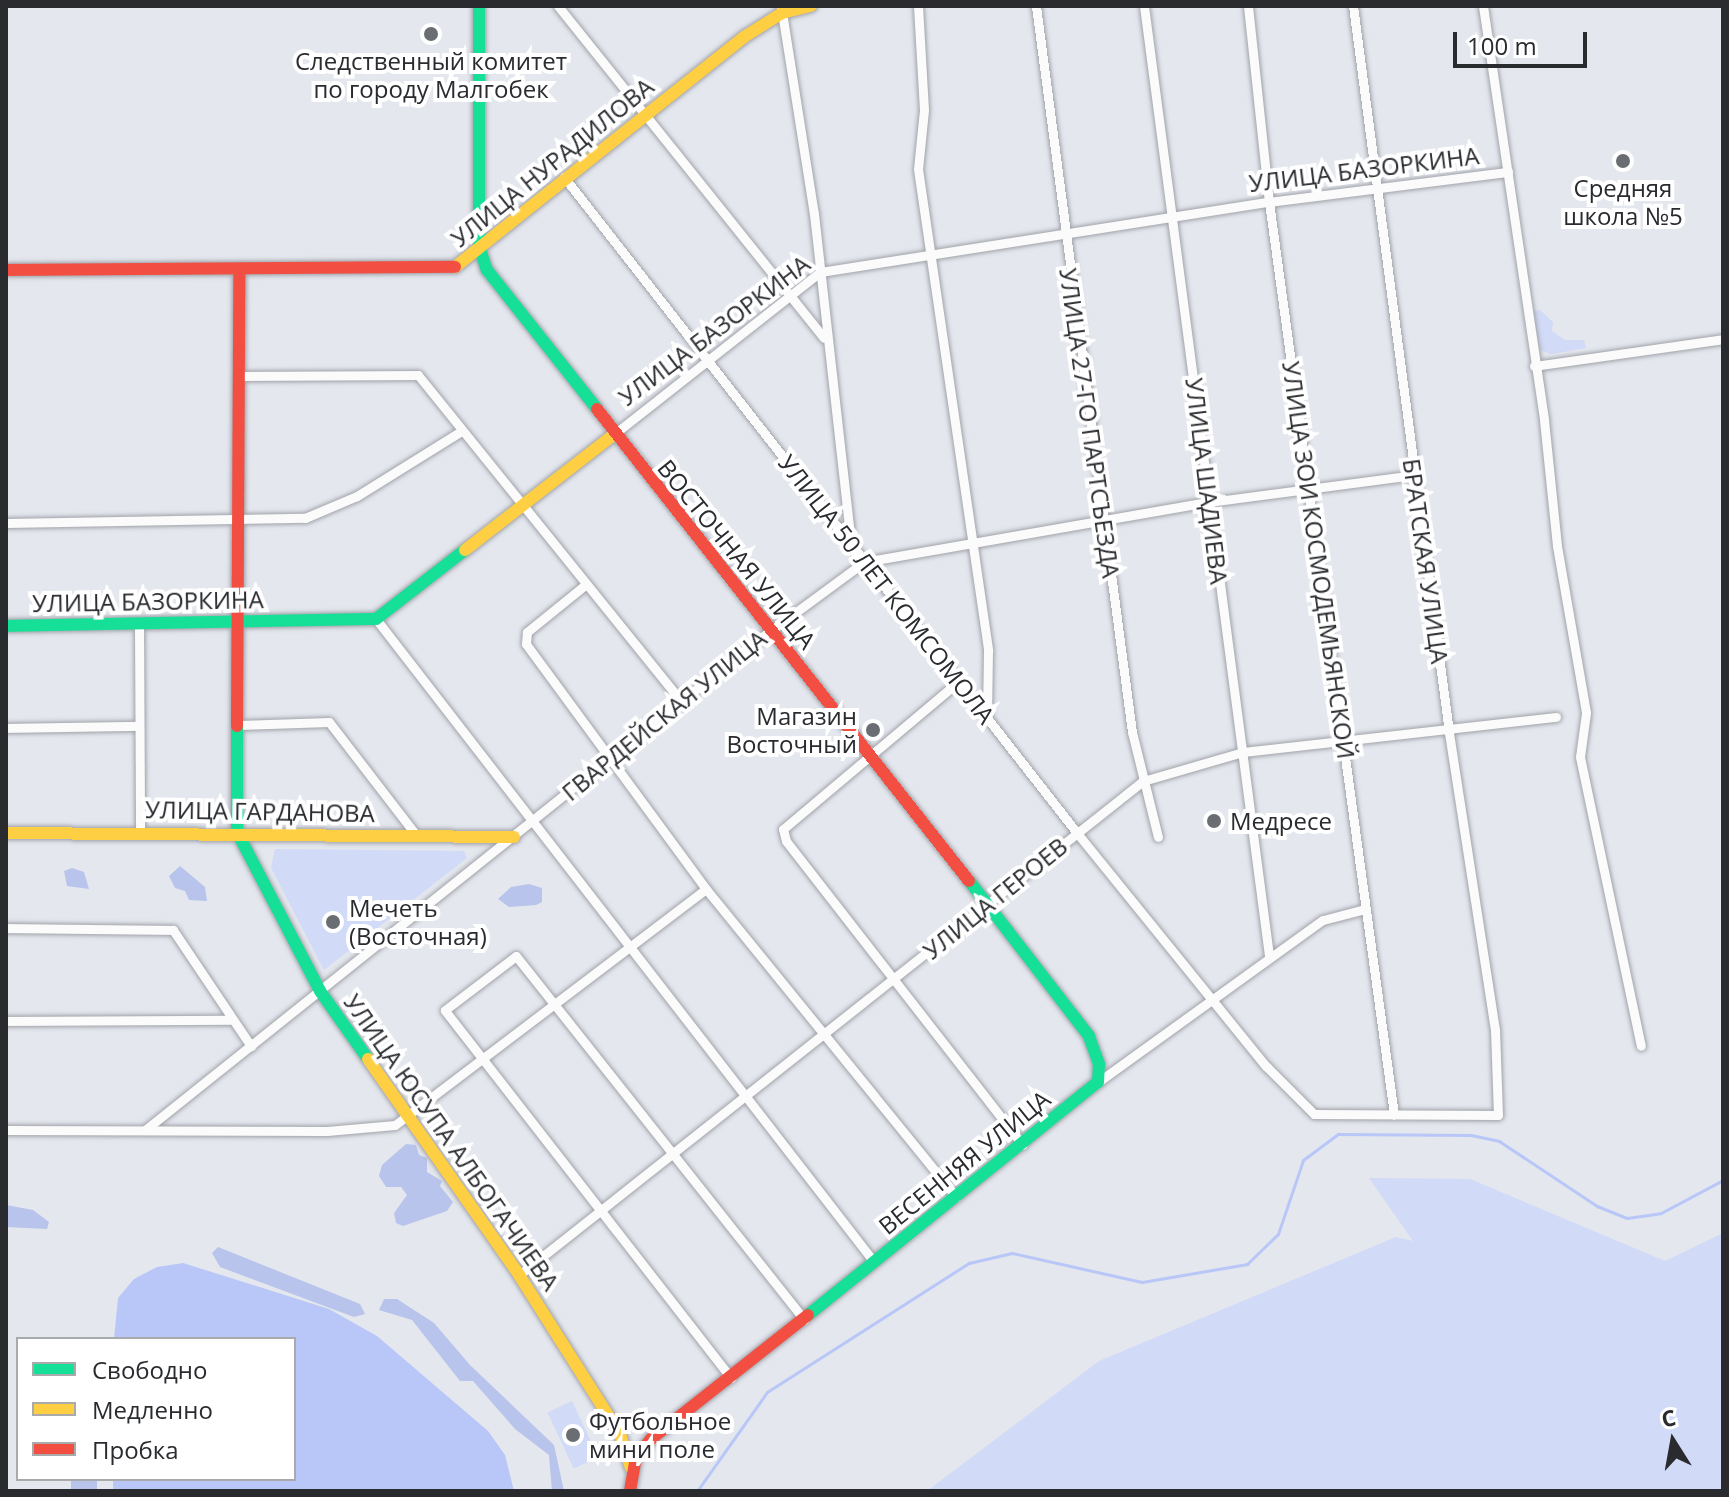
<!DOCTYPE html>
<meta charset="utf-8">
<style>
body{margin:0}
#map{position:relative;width:1729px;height:1497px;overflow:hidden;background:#e4e7ee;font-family:"Open Sans",sans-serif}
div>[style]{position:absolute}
.green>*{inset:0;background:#d1daf6;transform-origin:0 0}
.forest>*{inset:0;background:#b8c4eb;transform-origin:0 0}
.water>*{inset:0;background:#b8c7f7}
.stream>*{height:3px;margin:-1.5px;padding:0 1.5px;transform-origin:1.5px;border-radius:1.5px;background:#b8c7f7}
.roads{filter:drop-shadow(0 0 2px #a1a3a9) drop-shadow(0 0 2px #a1a3a9)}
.street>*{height:9px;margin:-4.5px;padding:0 4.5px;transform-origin:4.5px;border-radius:4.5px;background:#fbfbfc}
.fast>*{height:12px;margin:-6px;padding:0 6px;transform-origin:6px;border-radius:6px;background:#16e098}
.slow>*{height:12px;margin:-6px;padding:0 6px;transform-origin:6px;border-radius:6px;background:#ffcf43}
.jam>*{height:12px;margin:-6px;padding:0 6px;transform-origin:6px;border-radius:6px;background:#f24e42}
.dots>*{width:22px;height:22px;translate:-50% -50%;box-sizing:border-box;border:4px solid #fff;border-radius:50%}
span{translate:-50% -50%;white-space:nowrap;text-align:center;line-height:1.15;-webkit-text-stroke:8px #fff;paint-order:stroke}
.poi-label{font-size:24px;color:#292b2f}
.right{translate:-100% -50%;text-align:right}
.left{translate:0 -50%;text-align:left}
.street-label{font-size:24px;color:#292b2f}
.frame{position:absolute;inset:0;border:8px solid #292b2f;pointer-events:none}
.legend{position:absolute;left:16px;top:1337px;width:280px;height:144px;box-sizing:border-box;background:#fff;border:2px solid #a9aaac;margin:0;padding:10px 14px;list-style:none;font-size:24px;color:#292b2f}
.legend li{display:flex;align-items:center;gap:16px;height:40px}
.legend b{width:40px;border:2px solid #a9aaac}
.north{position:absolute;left:1633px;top:1401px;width:80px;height:80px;-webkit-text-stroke:6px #fff;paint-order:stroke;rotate:349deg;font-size:22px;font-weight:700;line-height:32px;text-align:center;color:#292b2f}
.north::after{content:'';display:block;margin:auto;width:28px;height:36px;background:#292b2f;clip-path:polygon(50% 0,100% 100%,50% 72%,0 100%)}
.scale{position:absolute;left:1453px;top:32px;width:134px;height:36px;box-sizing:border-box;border:4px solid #292b2f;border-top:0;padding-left:10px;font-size:24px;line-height:28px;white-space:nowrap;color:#292b2f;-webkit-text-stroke:6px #fff;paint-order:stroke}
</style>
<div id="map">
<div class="green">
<i style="clip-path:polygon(1540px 310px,1553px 322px,1552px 331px,1565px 340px,1584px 340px,1586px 348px,1551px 354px,1540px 350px,1533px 311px)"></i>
<i style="clip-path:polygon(275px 849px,464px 851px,467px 858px,324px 970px,271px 868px)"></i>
<i style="clip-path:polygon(1369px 1178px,1470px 1179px,1665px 1261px,1723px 1233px,1723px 1491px,927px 1491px,1099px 1361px,1396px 1237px,1413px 1241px)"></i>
<i style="left:572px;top:1401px;width:62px;height:27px;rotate:65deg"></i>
</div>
<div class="forest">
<i style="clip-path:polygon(180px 866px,205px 887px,207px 901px,189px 900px,185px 891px,175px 888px,169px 876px)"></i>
<i style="clip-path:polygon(72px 868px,84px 872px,89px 889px,67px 886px,64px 871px)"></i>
<i style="clip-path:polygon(529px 884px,542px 888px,542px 902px,536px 905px,509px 907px,498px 899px,511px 887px)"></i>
<i style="clip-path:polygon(406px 1144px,416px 1145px,419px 1155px,427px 1158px,427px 1172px,442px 1181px,440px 1186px,453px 1202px,447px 1211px,403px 1226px,396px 1223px,394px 1213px,407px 1195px,401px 1187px,386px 1187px,379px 1176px,382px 1165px)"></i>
<i style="clip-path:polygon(6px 1205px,33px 1210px,49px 1222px,47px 1229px,6px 1227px)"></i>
<i style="clip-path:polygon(218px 1247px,360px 1304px,365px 1314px,354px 1317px,220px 1267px,212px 1253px)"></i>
<i style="clip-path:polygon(384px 1299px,397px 1299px,434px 1323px,470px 1365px,554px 1445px,564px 1491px,552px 1491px,549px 1455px,515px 1429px,473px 1381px,460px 1381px,412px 1320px,379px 1310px)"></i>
<i style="left:71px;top:1479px;width:26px;height:12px"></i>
</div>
<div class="water">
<i style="clip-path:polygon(183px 1263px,329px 1309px,377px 1336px,488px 1431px,505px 1455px,514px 1491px,113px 1491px,113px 1479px,294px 1479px,294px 1339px,114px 1339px,118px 1298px,134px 1279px,157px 1267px)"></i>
</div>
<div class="stream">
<i style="left:697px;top:1491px;width:121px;rotate:-54.7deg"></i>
<i style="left:767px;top:1392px;width:240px;rotate:-32.6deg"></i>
<i style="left:969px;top:1263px;width:44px;rotate:-13.1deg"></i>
<i style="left:1012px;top:1253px;width:133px;rotate:12.6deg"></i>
<i style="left:1142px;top:1282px;width:107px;rotate:-9.7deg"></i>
<i style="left:1247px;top:1264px;width:43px;rotate:-44.1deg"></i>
<i style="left:1278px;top:1234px;width:78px;rotate:-71.3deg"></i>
<i style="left:1303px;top:1160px;width:44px;rotate:-36.6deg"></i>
<i style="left:1338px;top:1134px;width:133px;rotate:0.4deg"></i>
<i style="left:1471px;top:1135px;width:29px;rotate:12deg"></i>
<i style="left:1499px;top:1141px;width:118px;rotate:33.6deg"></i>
<i style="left:1597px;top:1206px;width:32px;rotate:22deg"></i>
<i style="left:1627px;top:1218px;width:34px;rotate:-8deg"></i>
<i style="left:1661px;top:1213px;width:70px;rotate:-28deg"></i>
</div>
<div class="roads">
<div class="street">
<i style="left:558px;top:6px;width:425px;rotate:51.3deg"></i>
<i style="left:781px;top:6px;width:211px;rotate:81deg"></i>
<i style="left:814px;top:214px;width:334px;rotate:83.6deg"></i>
<i style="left:918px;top:6px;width:104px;rotate:86.7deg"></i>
<i style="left:924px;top:110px;width:59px;rotate:95.8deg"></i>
<i style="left:918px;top:169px;width:487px;rotate:81.7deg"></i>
<i style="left:988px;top:651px;width:64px;rotate:90.9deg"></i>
<i style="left:1036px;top:6px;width:732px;rotate:82.47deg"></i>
<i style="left:1132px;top:732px;width:108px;rotate:76.1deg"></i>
<i style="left:1144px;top:6px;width:958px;rotate:82.5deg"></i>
<i style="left:1248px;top:6px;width:197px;rotate:83.9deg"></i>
<i style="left:1269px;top:202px;width:921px;rotate:82.2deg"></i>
<i style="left:1483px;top:6px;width:418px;rotate:81.6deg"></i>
<i style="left:1544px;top:420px;width:127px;rotate:84.1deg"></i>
<i style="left:1557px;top:546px;width:169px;rotate:80.1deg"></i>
<i style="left:1586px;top:713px;width:44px;rotate:97.8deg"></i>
<i style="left:1580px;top:757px;width:295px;rotate:78.1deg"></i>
<i style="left:564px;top:177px;width:833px;rotate:51.97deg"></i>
<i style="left:1077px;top:833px;width:300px;rotate:51deg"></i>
<i style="left:1266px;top:1066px;width:68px;rotate:45deg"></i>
<i style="left:1314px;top:1114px;width:184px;rotate:0.3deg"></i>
<i style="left:1498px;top:1115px;width:85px;rotate:-92deg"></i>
<i style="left:1495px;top:1030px;width:302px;rotate:-98.8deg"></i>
<i style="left:1449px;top:732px;width:732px;rotate:-97.53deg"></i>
<i style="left:1534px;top:366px;width:191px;rotate:-8.1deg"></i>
<i style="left:240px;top:376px;width:178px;rotate:-0.3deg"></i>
<i style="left:418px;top:375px;width:419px;rotate:51.1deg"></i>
<i style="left:613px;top:435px;width:263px;rotate:-38.2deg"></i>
<i style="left:820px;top:272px;width:454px;rotate:-8.9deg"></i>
<i style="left:1269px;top:202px;width:241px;rotate:-7.2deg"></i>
<i style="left:6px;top:523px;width:299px;rotate:-1deg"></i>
<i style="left:305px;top:518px;width:56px;rotate:-22.9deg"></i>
<i style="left:357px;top:496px;width:121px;rotate:-31.9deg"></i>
<i style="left:585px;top:585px;width:75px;rotate:141deg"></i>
<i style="left:527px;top:632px;width:12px;rotate:95deg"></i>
<i style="left:526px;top:644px;width:304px;rotate:53.7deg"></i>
<i style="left:706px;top:889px;width:397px;rotate:50.9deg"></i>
<i style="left:376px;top:619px;width:813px;rotate:52.24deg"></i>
<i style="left:139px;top:624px;width:207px;rotate:89.7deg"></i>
<i style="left:959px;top:681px;width:230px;rotate:139.9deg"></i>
<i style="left:783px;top:829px;width:12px;rotate:76deg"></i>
<i style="left:786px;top:841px;width:385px;rotate:52.1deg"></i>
<i style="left:239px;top:725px;width:90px;rotate:-1.9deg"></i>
<i style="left:329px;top:722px;width:143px;rotate:52.4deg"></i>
<i style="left:6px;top:728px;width:133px;rotate:-0.9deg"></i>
<i style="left:6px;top:928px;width:167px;rotate:0.7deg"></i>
<i style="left:173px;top:930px;width:140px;rotate:56.1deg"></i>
<i style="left:6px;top:1021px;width:224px;rotate:-0.3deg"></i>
<i style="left:1098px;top:1082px;width:277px;rotate:-35.8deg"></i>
<i style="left:1323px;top:920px;width:43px;rotate:-14.7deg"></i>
<i style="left:6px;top:1130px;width:321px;rotate:0.2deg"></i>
<i style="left:327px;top:1131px;width:68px;rotate:-5deg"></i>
<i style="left:395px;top:1125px;width:390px;rotate:-37.2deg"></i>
<i style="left:145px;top:1130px;width:780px;rotate:-38.65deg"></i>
<i style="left:754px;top:643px;width:137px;rotate:-36.4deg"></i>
<i style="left:864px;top:562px;width:350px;rotate:-9.9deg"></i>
<i style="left:1209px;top:502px;width:207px;rotate:-7.5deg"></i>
<i style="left:519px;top:1275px;width:796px;rotate:-38.37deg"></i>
<i style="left:1143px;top:781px;width:104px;rotate:-16.2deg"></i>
<i style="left:1243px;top:752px;width:315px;rotate:-6.4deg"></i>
<i style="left:731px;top:1378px;width:466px;rotate:-127.9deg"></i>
<i style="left:445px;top:1010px;width:89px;rotate:-37.3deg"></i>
<i style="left:516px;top:956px;width:464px;rotate:51.6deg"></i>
</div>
<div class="fast">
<i style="left:479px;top:6px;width:240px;rotate:90deg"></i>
<i style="left:479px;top:246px;width:25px;rotate:72deg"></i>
<i style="left:487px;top:270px;width:177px;rotate:51.6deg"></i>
<i style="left:6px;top:626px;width:370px;rotate:-1.1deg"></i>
<i style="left:376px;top:619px;width:113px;rotate:-37.8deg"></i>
<i style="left:237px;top:726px;width:106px;rotate:90deg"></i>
<i style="left:237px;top:832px;width:179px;rotate:62.4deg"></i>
<i style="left:320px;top:991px;width:83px;rotate:54.8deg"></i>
<i style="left:808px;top:1315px;width:372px;rotate:-38.8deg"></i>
<i style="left:1098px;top:1082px;width:18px;rotate:-87deg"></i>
<i style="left:1099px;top:1064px;width:30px;rotate:-110deg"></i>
<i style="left:1089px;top:1036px;width:196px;rotate:-127.7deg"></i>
</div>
<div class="slow">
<i style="left:455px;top:267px;width:369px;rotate:-38.5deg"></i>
<i style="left:744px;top:37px;width:45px;rotate:-32.3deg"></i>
<i style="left:782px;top:13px;width:30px;rotate:-14deg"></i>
<i style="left:465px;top:550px;width:187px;rotate:-37.8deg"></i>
<i style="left:6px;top:833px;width:508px;rotate:0.45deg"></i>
<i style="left:368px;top:1059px;width:264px;rotate:55deg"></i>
<i style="left:519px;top:1275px;width:188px;rotate:57.6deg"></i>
<i style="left:620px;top:1434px;width:35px;rotate:72deg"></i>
</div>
<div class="jam">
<i style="left:6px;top:270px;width:449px;rotate:-0.4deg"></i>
<i style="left:597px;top:409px;width:601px;rotate:51.76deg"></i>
<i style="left:237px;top:726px;width:457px;rotate:-89.7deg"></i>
<i style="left:630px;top:1491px;width:34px;rotate:-80deg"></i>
<i style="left:636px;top:1458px;width:24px;rotate:-52deg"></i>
<i style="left:651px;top:1439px;width:200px;rotate:-38.3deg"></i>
</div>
</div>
<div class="dots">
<i style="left:431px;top:34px;background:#6a6d72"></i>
<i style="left:1623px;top:161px;background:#6a6d72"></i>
<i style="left:873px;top:730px;background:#6a6d72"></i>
<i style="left:1214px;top:821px;background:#6a6d72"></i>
<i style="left:333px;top:922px;background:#6a6d72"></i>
<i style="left:573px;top:1435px;background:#6a6d72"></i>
</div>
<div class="poi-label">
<span style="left:431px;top:75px">Следственный комитет<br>по городу Малгобек</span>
<span style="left:1623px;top:202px">Средняя<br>школа №5</span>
<span class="right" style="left:857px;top:730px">Магазин<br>Восточный</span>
<span class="left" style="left:1230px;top:821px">Медресе</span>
<span class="left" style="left:349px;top:922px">Мечеть<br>(Восточная)</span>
<span class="left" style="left:589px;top:1435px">Футбольное<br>мини поле</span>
</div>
<div class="street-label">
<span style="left:552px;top:162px;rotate:-39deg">УЛИЦА НУРАДИЛОВА</span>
<span style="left:1364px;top:169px;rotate:-7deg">УЛИЦА БАЗОРКИНА</span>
<span style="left:714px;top:330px;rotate:-37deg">УЛИЦА БАЗОРКИНА</span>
<span style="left:1090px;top:423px;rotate:82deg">УЛИЦА 27-ГО ПАРТСЪЕЗДА</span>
<span style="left:1207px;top:481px;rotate:83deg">УЛИЦА ШАДИЕВА</span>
<span style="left:737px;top:554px;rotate:51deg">ВОСТОЧНАЯ УЛИЦА</span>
<span style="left:1319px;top:560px;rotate:82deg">УЛИЦА ЗОИ КОСМОДЕМЬЯНСКОЙ</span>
<span style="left:1426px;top:561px;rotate:82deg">БРАТСКАЯ УЛИЦА</span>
<span style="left:887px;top:589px;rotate:52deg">УЛИЦА 50 ЛЕТ КОМСОМОЛА</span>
<span style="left:148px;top:601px;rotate:-1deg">УЛИЦА БАЗОРКИНА</span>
<span style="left:664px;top:715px;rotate:-39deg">ГВАРДЕЙСКАЯ УЛИЦА</span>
<span style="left:260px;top:811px;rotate:1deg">УЛИЦА ГАРДАНОВА</span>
<span style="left:995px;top:898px;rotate:-39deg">УЛИЦА ГЕРОЕВ</span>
<span style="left:452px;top:1142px;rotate:55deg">УЛИЦА ЮСУПА АЛБОГАЧИЕВА</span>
<span style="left:964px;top:1162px;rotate:-39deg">ВЕСЕННЯЯ УЛИЦА</span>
</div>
<div class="frame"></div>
<ul class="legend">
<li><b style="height:10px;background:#16e098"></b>Свободно</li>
<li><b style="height:10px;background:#ffcf43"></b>Медленно</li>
<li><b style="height:10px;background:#f24e42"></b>Пробка</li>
</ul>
<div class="north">С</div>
<div class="scale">100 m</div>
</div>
